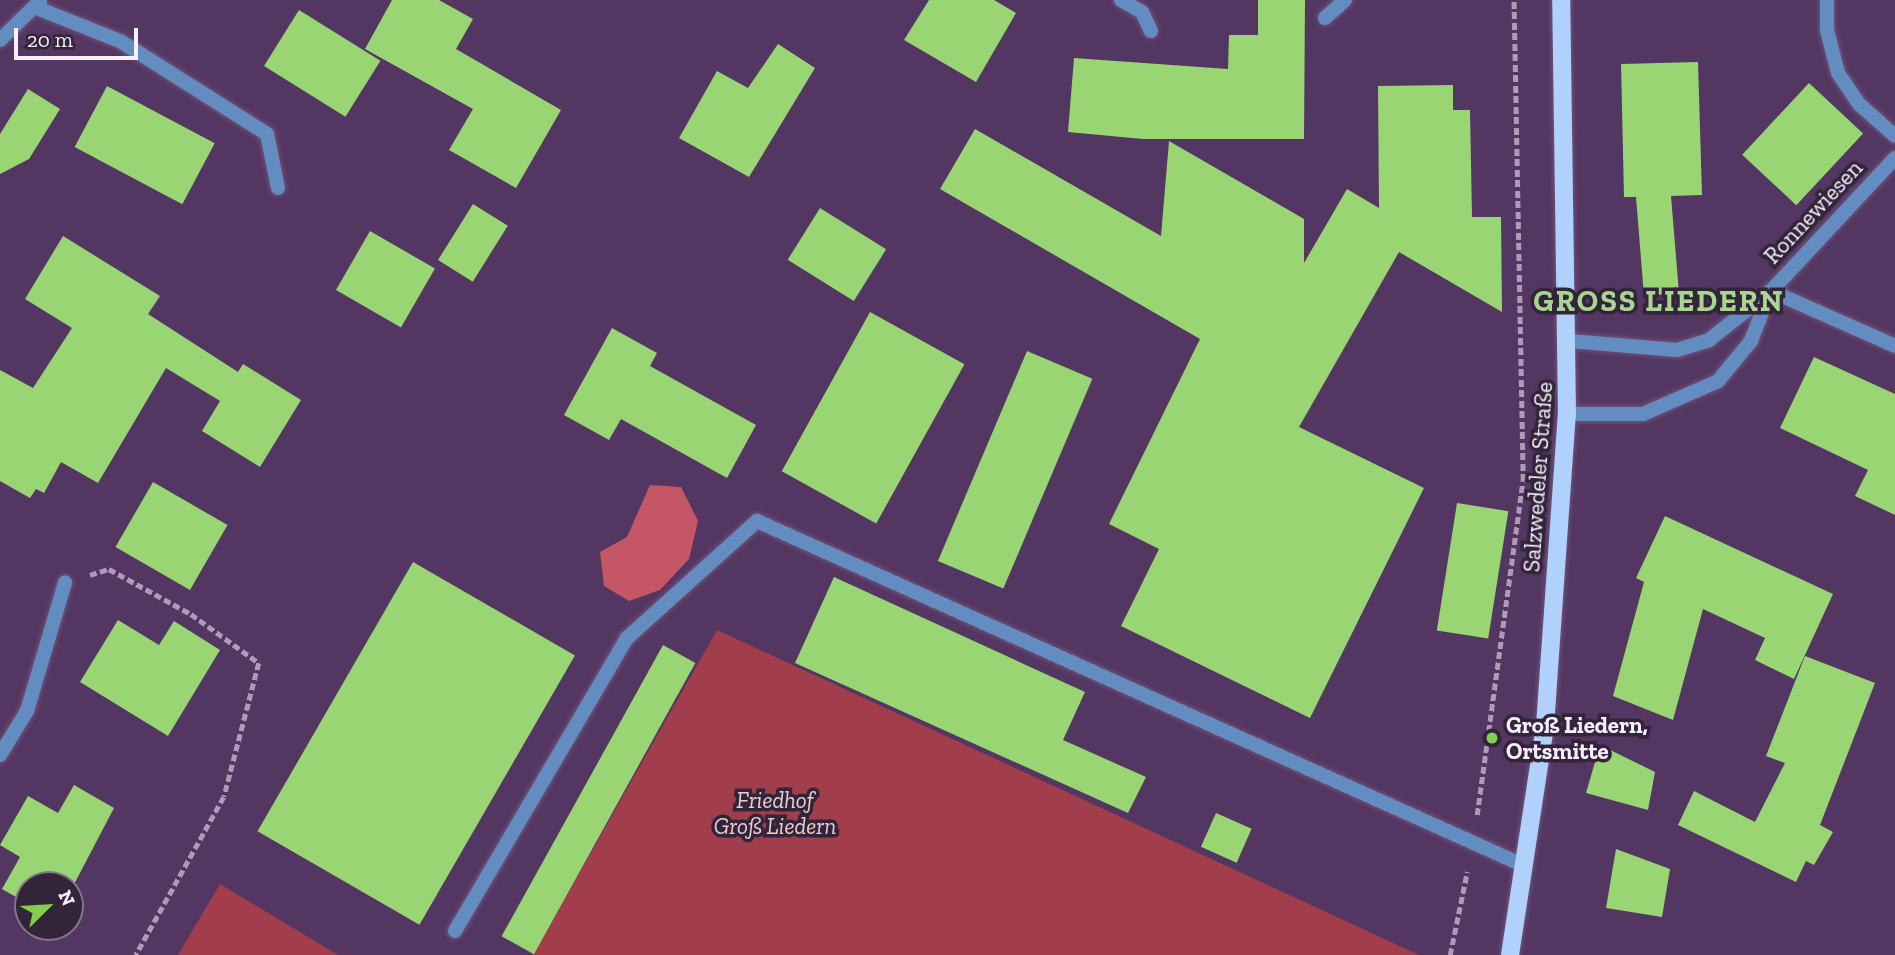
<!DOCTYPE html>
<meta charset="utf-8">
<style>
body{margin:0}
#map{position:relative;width:1895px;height:955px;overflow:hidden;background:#543662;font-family:"Zilla Slab",serif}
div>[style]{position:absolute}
.green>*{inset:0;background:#a23d4c}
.forest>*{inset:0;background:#c55665}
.building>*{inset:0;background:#9ad573;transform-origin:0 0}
.path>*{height:4.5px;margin-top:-2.25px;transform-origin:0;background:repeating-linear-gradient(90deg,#ae9bb8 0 7px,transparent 0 10.5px)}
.roads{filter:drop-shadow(0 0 2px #6e547b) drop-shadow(0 0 2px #6e547b)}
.service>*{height:14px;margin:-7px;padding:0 7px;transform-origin:7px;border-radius:7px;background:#638dc0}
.minor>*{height:14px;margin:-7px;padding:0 7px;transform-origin:7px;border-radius:7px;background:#638dc0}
.primary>*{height:18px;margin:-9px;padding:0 9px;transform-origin:9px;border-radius:9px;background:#afd1fb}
.dots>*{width:19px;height:19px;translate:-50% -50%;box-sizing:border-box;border:4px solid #322539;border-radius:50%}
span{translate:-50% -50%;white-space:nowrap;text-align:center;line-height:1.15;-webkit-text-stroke:7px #322539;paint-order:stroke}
.street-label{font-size:23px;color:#f9efff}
.poi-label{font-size:23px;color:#f9efff;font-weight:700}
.left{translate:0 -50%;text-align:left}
.park-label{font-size:23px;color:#ebcdce;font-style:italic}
.district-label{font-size:30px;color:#aad491;font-weight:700;letter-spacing:2px}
.north{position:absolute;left:14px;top:871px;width:70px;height:70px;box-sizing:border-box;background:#322539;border:2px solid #827688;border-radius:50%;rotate:66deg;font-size:19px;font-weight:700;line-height:28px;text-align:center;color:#f9efff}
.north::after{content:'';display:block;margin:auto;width:24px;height:32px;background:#84cf4d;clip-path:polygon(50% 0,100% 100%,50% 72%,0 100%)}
.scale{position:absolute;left:14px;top:28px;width:124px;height:32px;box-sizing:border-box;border:4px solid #f9efff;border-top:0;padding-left:9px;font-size:21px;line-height:24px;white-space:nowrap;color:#f9efff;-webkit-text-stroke:5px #322539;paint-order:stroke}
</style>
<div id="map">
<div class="green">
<i style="clip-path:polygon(717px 630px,1419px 955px,533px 955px)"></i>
<i style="clip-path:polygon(220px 884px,338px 955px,178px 955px)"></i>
</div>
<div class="forest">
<i style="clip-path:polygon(650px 485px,681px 487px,698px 521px,689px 559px,660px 590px,629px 601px,604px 586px,600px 552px,627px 537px)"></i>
</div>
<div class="building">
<i style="clip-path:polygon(392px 0,439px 0,473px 19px,456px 49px,561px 110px,516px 188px,449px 150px,473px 109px,365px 49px)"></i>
<i style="clip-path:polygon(929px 0,994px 0,1016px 13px,976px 82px,904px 40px)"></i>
<i style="clip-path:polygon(1258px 0,1305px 0,1304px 139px,1143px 139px,1068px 132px,1074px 58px,1228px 69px,1229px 35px,1258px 35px)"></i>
<i style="left:299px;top:10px;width:96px;height:66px;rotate:32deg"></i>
<i style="clip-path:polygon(778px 44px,815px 68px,749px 177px,679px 138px,717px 71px,748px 88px)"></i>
<i style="clip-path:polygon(1698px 62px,1702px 195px,1671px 196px,1679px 293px,1644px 296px,1636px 197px,1624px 197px,1621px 64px)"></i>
<i style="left:1809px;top:83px;width:74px;height:98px;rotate:43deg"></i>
<i style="clip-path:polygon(1453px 85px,1453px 110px,1470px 110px,1472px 217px,1501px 217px,1502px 312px,1399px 252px,1299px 427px,1424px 488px,1310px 718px,1121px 626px,1159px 549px,1109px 524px,1200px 339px,940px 189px,975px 129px,1161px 236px,1169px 141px,1304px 219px,1304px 263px,1347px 189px,1379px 208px,1378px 86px)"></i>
<i style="left:107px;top:86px;width:122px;height:69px;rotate:28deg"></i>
<i style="clip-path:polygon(28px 89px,60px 109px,29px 159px,0 174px,0 134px)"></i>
<i style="left:473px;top:204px;width:41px;height:66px;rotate:32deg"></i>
<i style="left:820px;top:208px;width:78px;height:61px;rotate:32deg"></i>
<i style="left:370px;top:231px;width:75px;height:68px;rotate:30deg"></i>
<i style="clip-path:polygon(63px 236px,160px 296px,148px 314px,238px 372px,243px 364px,301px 400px,260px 467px,202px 431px,220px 401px,166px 368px,98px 483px,61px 462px,44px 493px,36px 489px,30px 498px,0 481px,0 370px,33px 388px,72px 328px,25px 299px)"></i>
<i style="left:870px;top:312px;width:108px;height:182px;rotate:29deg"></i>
<i style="clip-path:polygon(612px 328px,657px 353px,650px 366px,756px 425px,727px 478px,621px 419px,609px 440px,564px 415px)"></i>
<i style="left:1027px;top:351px;width:71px;height:228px;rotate:23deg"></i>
<i style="clip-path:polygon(1814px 357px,1895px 394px,1895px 515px,1855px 496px,1868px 470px,1780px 428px)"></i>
<i style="left:153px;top:482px;width:86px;height:75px;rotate:30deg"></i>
<i style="left:1457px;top:503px;width:52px;height:129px;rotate:9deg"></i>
<i style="clip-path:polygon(1665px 516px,1833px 594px,1794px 679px,1755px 660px,1765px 638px,1703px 609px,1673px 720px,1613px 696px,1644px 582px,1636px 578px)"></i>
<i style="left:413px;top:562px;width:187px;height:311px;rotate:30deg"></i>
<i style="clip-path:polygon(834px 577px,1085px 692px,1063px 740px,1146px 777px,1128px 813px,795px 663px)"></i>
<i style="clip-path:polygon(118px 620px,159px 645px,174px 621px,220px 650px,168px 736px,80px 682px)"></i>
<i style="left:663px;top:645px;width:37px;height:333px;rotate:29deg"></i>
<i style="clip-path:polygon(1805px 656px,1875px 683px,1820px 825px,1833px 832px,1814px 865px,1806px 861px,1796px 882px,1678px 825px,1694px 791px,1755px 822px,1785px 763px,1766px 756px)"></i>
<i style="clip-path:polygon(1600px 745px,1655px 772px,1648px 810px,1586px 793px)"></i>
<i style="clip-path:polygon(74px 785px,114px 808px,70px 892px,70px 885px,28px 885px,28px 904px,2px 889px,20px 857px,0 845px,28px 796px,58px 813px)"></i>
<i style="left:1216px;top:813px;width:39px;height:37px;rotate:24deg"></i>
<i style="clip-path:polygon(1616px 849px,1670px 869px,1662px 917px,1606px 908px)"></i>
</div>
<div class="path">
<i style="left:90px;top:575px;width:20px;rotate:-18deg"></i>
<i style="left:109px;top:569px;width:94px;rotate:28.8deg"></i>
<i style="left:191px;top:614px;width:84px;rotate:35.8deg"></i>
<i style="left:259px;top:663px;width:138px;rotate:104.6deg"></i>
<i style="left:224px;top:797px;width:181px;rotate:119.1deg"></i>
<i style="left:1477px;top:815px;width:337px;rotate:-82.2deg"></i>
<i style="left:1523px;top:481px;width:481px;rotate:-91.1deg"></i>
<i style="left:1450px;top:955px;width:85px;rotate:-78.4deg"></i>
</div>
<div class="roads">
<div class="service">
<i style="left:1325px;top:18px;width:27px;rotate:-42deg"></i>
<i style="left:455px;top:931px;width:340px;rotate:-59.6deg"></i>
<i style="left:627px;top:638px;width:175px;rotate:-42deg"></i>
<i style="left:757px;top:521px;width:842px;rotate:24.19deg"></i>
</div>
<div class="minor">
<i style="left:1121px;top:0;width:24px;rotate:30deg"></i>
<i style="left:1142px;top:12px;width:21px;rotate:65deg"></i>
<i style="left:1827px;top:0;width:30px;rotate:90deg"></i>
<i style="left:1827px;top:30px;width:44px;rotate:75.7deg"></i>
<i style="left:1838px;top:73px;width:37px;rotate:56deg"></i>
<i style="left:1859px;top:104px;width:48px;rotate:41.6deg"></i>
<i style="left:37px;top:8px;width:89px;rotate:21.7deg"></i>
<i style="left:120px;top:41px;width:174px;rotate:32.3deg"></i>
<i style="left:267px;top:134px;width:55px;rotate:78.5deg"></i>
<i style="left:0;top:40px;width:56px;rotate:-44.3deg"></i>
<i style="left:1771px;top:291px;width:136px;rotate:23.9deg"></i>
<i style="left:1570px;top:341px;width:107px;rotate:4.8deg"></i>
<i style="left:1677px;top:350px;width:34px;rotate:-17deg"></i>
<i style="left:1709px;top:340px;width:79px;rotate:-38.3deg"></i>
<i style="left:1771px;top:291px;width:182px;rotate:-47deg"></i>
<i style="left:1567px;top:414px;width:76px"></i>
<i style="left:1643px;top:414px;width:82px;rotate:-23.7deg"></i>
<i style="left:1718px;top:381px;width:52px;rotate:-50.5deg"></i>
<i style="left:1751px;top:341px;width:53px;rotate:-68.8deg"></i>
<i style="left:0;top:755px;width:52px;rotate:-58.5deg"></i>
<i style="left:27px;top:711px;width:134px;rotate:-73.5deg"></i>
</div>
<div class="primary">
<i style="left:1510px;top:955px;width:232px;rotate:-81.3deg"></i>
<i style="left:1545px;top:726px;width:313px;rotate:-86deg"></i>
<i style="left:1567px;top:414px;width:414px;rotate:-90.8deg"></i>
</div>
</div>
<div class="dots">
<i style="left:1492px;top:738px;background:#84cf4d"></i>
</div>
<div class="street-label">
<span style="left:1813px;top:212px;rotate:-47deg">Ronnewiesen</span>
<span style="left:1538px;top:477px;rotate:-86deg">Salzwedeler Straße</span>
</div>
<div class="poi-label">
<span class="left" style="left:1506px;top:738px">Groß Liedern,<br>Ortsmitte</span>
</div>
<div class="park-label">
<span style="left:775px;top:813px">Friedhof<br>Groß Liedern</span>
</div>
<div class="district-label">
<span style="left:1659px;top:301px">GROSS LIEDERN</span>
</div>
<div class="north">N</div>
<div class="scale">20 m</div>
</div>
